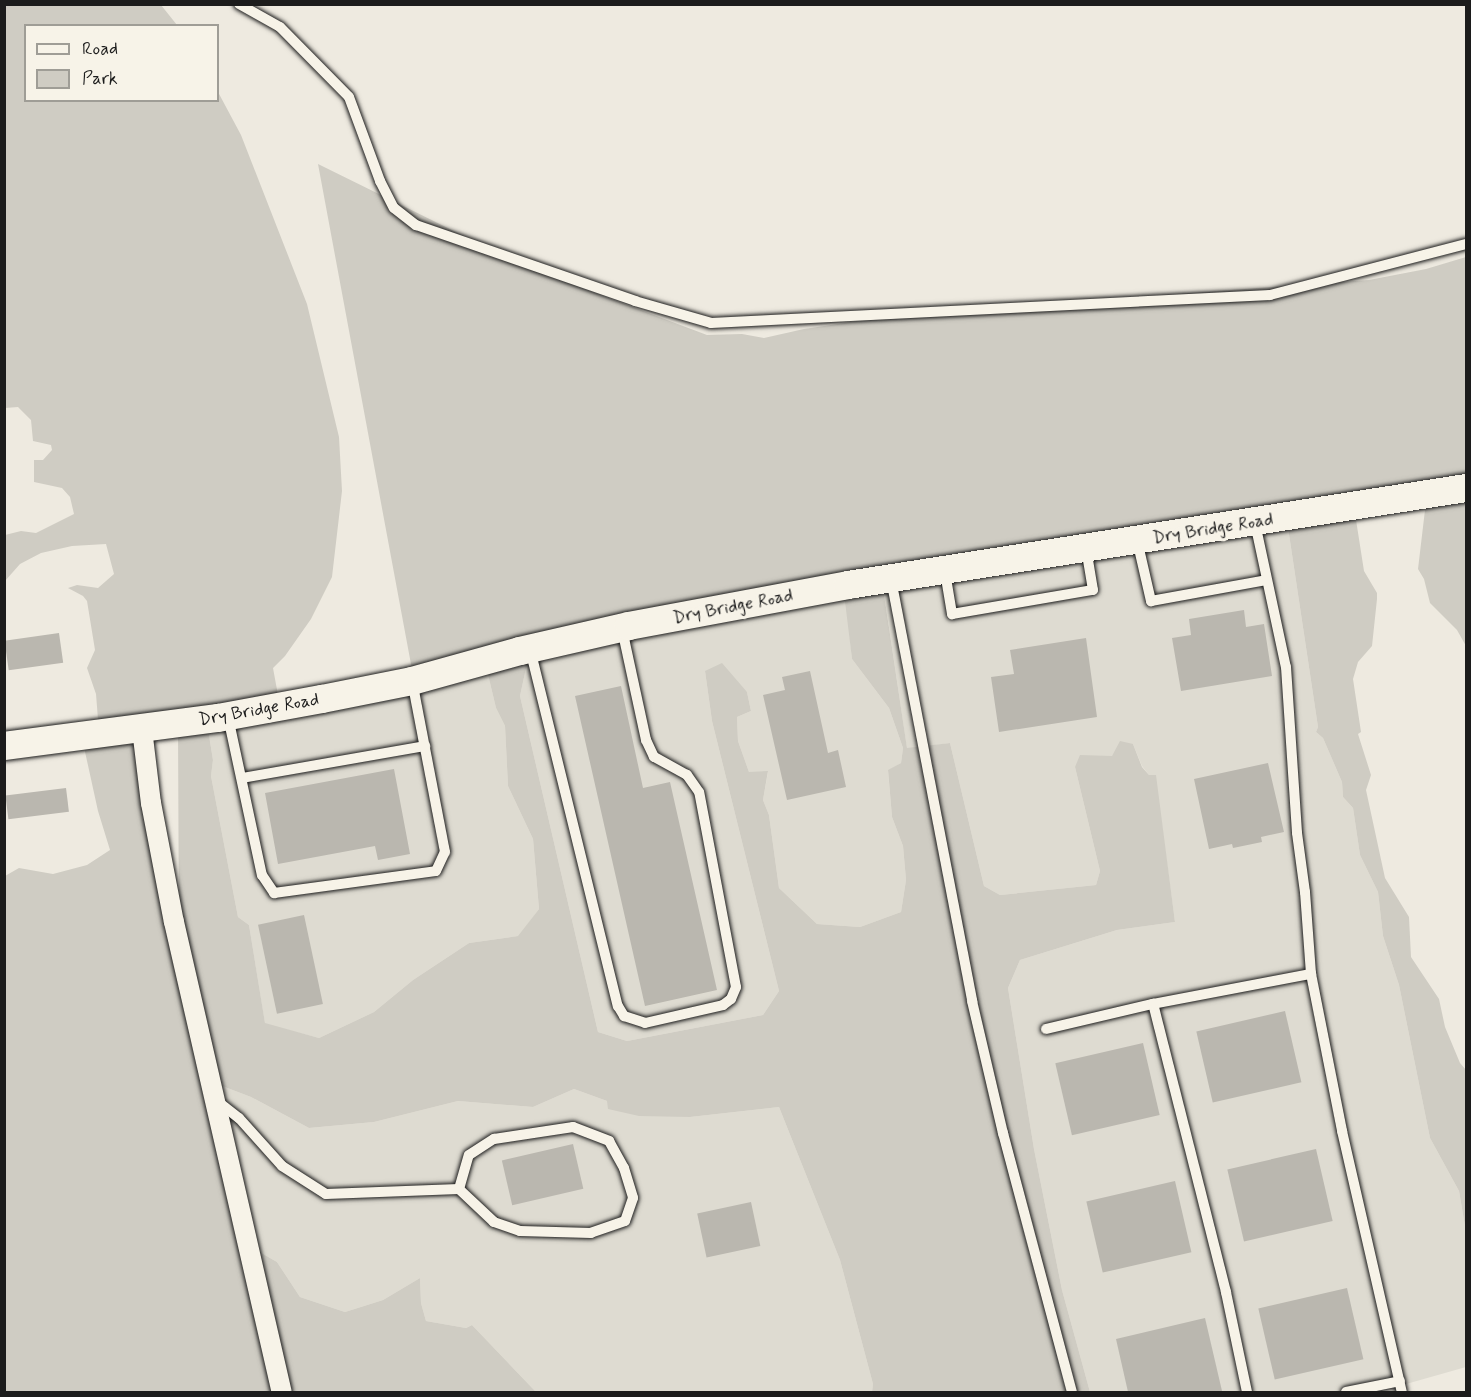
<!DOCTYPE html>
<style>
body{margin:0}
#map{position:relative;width:1471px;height:1397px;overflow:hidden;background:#eeeae0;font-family:Mynerve,sans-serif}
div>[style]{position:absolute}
.built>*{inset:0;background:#dedbd1}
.green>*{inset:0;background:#cfccc3}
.building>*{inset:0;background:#bab7af;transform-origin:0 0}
.roads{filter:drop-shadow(0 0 2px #1c1c1c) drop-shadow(0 0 2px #1c1c1c)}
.lane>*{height:10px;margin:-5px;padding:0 5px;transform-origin:5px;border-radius:5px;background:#f7f3e8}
.street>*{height:20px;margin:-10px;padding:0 10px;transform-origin:10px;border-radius:10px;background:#f7f3e8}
.secondary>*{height:28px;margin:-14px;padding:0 14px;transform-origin:14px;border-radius:14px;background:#f7f3e8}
span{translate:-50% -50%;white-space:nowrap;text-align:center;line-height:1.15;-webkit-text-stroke:6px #f7f3e8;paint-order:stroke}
.street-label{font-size:18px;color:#1c1c1c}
.frame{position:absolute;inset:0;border:6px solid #1c1c1c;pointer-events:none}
.legend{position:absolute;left:24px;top:24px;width:195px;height:78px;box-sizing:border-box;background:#f7f3e8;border:2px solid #9f9d96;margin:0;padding:8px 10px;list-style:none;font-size:18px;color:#1c1c1c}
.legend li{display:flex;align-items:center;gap:12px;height:30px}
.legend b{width:30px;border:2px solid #9f9d96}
</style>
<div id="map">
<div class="built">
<i style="clip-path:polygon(1287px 521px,1318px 727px,1316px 732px,1323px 738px,1342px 782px,1343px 797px,1353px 808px,1360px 855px,1378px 892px,1383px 936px,1399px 985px,1430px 1138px,1459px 1191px,1466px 1232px,1466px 1367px,1378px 1392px,1090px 1392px,1062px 1290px,1034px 1149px,1008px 988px,1020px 960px,1117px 930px,1175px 922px,1155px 775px,1149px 775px,1142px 766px,1133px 744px,1112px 756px,1075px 767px,1100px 871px,1096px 885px,1000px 895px,984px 886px,950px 743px,907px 749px,882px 580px)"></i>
<i style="clip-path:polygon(845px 588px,852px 659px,889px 708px,903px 748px,901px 763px,888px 771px,892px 817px,903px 846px,906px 880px,901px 912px,860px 927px,817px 924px,779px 888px,769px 815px,763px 800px,768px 772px,749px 772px,738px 741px,737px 717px,751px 711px,747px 692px,705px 671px,712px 721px,779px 991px,763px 1015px,627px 1041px,598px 1032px,520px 696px,528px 659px)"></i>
<i style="clip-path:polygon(485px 662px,496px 708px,505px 726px,508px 786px,533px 839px,539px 909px,519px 936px,469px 943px,413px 980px,374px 1012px,319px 1038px,265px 1024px,249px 925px,238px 917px,211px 776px,213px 760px,207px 723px)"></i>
<i style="clip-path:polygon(209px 1081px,251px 1097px,309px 1128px,374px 1122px,458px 1101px,533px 1107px,574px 1089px,607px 1101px,690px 1117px,779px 1107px,840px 1260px,873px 1384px,872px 1392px,536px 1392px,472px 1325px,466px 1328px,426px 1321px,421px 1303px,420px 1278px,383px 1300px,345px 1312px,300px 1297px,277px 1262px,246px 1244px)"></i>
</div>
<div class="green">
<i style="clip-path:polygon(evenodd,5px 5px,161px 5px,177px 25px,26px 26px,26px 100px,218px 100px,218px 92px,241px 135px,307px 304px,339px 437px,342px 491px,332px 577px,311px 619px,285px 656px,273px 668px,280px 706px,207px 723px,213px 760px,211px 776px,238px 917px,249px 925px,265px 1023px,319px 1038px,374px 1012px,413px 980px,469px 943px,518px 936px,539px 909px,533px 839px,508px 786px,505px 726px,496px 708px,485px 662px,413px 675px,318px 164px,529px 268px,707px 335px,742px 334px,764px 338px,804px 329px,905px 314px,1369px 280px,1426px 269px,1466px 257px,1466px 646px,1457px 630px,1430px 603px,1424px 579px,1418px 569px,1425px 510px,1421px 496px,1354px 507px,1364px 571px,1377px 593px,1377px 599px,1372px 646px,1358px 662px,1353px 679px,1361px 732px,1358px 734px,1371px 775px,1366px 790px,1385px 878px,1409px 917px,1411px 957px,1439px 999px,1445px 1027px,1460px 1063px,1466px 1070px,1466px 1232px,1459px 1191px,1430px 1138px,1399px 985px,1383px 936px,1378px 892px,1360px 855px,1353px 808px,1343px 797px,1342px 782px,1323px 738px,1316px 732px,1318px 727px,1287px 521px,882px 581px,907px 748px,950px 743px,984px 886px,1000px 895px,1096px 885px,1100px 871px,1075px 767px,1080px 755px,1112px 756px,1120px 741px,1133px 744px,1142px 767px,1149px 775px,1156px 775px,1175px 922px,1117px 930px,1020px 960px,1008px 988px,1034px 1149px,1062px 1290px,1090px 1392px,872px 1392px,873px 1384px,840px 1260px,779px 1107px,690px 1117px,639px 1116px,608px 1109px,607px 1101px,574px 1089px,533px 1107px,458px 1101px,374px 1122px,309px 1128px,251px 1097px,209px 1081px,246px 1244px,277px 1262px,300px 1297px,345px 1312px,383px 1300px,420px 1278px,421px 1303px,426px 1321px,466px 1328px,472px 1325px,536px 1392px,5px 1392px,5px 876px,19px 868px,53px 874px,87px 865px,110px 850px,98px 811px,82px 738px,99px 732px,96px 694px,87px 668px,95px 650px,87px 601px,83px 596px,68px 588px,77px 585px,98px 588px,114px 574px,106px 544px,72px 546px,41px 553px,20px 564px,5px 581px,5px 535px,21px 531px,36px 533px,74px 514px,70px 497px,62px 488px,34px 482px,34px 460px,43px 460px,52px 450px,51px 445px,33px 441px,31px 420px,18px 407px,5px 408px,5px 5px,844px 593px,852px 659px,889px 708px,903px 748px,901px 763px,888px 770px,892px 817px,903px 846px,906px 880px,901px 912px,860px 927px,817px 924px,779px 888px,769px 815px,763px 800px,768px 771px,749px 772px,738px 741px,737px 717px,751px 711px,747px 692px,722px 663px,705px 671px,712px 721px,779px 991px,763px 1015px,627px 1041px,598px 1032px,520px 696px,528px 659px,844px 593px,5px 5px,178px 727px,179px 949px,142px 729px,178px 727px)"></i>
</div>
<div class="building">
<i style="clip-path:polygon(1244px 610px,1246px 627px,1264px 624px,1272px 676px,1181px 691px,1172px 638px,1191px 635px,1189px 619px)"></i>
<i style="left:59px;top:633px;width:30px;height:55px;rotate:82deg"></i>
<i style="clip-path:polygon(1086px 638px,1097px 717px,999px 732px,991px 677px,1014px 674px,1010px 650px)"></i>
<i style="clip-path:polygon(810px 671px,828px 753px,838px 750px,846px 787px,787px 800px,763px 695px,785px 690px,782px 677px)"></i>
<i style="clip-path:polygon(621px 686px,643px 788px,670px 782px,717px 990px,645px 1006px,575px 696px)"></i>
<i style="clip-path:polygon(1268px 763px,1284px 832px,1261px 837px,1262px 842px,1233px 848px,1232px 844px,1209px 849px,1194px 779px)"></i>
<i style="clip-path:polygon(394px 769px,410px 854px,378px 860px,375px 846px,278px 864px,265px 793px)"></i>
<i style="left:66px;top:788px;width:24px;height:61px;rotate:83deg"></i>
<i style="left:304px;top:915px;width:91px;height:47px;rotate:78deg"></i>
<i style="left:1285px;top:1011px;width:73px;height:91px;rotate:77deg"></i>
<i style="left:1143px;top:1043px;width:74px;height:90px;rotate:77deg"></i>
<i style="left:573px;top:1144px;width:46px;height:73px;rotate:77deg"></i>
<i style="left:1316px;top:1149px;width:74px;height:91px;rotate:77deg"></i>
<i style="left:1175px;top:1181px;width:73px;height:91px;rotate:77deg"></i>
<i style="left:751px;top:1202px;width:45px;height:55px;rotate:78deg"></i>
<i style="left:1347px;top:1288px;width:73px;height:91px;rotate:77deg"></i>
<i style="clip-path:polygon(1205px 1318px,1222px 1391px,1128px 1392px,1116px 1339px)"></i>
</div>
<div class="roads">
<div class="lane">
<i style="left:239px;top:4px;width:47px;rotate:29.3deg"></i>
<i style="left:280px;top:27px;width:98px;rotate:45.4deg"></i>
<i style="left:349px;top:97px;width:90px;rotate:69.7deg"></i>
<i style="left:380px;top:181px;width:30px;rotate:63deg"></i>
<i style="left:394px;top:208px;width:28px;rotate:38deg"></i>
<i style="left:416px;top:225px;width:232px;rotate:19.1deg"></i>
<i style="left:635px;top:301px;width:79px;rotate:16.1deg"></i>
<i style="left:711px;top:323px;width:560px;rotate:-2.87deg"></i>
<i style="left:1270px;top:295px;width:203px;rotate:-14.6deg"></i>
<i style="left:1255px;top:523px;width:147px;rotate:77.9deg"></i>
<i style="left:1286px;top:667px;width:166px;rotate:86.2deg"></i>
<i style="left:1297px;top:833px;width:60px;rotate:82.3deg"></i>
<i style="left:1305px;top:892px;width:82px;rotate:85.8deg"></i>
<i style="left:1311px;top:974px;width:160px;rotate:78.8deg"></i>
<i style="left:1342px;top:1131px;width:268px;rotate:77.1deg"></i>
<i style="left:1137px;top:540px;width:63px;rotate:77.1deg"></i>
<i style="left:1151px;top:601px;width:117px;rotate:-10.3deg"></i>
<i style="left:945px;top:572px;width:43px;rotate:80.5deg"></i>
<i style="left:952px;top:614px;width:143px;rotate:-9.7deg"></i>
<i style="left:1093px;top:590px;width:43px;rotate:-99.5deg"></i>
<i style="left:891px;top:579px;width:430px;rotate:79.1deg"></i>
<i style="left:972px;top:1001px;width:136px;rotate:76.8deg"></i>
<i style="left:1003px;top:1133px;width:268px;rotate:75.1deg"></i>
<i style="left:530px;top:649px;width:368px;rotate:76.2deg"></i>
<i style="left:618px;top:1006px;width:12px;rotate:59deg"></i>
<i style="left:624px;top:1016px;width:22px;rotate:18deg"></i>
<i style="left:645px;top:1023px;width:80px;rotate:-13deg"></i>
<i style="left:723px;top:1005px;width:10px;rotate:-37deg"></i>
<i style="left:731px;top:999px;width:13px;rotate:-67deg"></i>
<i style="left:736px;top:987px;width:198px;rotate:-100.7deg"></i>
<i style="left:699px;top:792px;width:21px;rotate:-125deg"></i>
<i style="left:687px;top:775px;width:38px;rotate:-151deg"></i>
<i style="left:654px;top:757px;width:19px;rotate:-115deg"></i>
<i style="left:646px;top:740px;width:114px;rotate:-102.2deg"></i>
<i style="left:228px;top:717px;width:162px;rotate:77.9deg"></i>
<i style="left:262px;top:875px;width:22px;rotate:56deg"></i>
<i style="left:274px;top:893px;width:163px;rotate:-7.7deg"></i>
<i style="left:436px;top:871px;width:21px;rotate:-65deg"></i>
<i style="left:445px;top:852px;width:174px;rotate:-100.9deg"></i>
<i style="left:242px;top:778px;width:186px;rotate:-9.9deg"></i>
<i style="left:1046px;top:1029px;width:110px;rotate:-13.2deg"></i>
<i style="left:217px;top:1101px;width:28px;rotate:38deg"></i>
<i style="left:239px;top:1118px;width:64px;rotate:48.1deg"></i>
<i style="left:282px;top:1166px;width:52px;rotate:32.5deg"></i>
<i style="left:326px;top:1194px;width:133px;rotate:-2.2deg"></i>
<i style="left:459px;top:1189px;width:35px;rotate:-74deg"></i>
<i style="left:469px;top:1155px;width:30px;rotate:-33deg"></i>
<i style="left:494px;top:1139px;width:80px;rotate:-8.6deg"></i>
<i style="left:573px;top:1127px;width:39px;rotate:21deg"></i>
<i style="left:609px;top:1141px;width:31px;rotate:61deg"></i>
<i style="left:624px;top:1168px;width:31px;rotate:73deg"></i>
<i style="left:633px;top:1198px;width:24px;rotate:109deg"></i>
<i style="left:625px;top:1221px;width:36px;rotate:161deg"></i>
<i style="left:591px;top:1233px;width:71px;rotate:-178.4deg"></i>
<i style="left:520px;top:1231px;width:28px;rotate:-161deg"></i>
<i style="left:494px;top:1222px;width:48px;rotate:-136.7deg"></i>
<i style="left:1247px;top:1392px;width:102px;rotate:-101.9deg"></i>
<i style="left:1226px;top:1292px;width:297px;rotate:-104.2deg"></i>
<i style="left:1153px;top:1004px;width:161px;rotate:-10.8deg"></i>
<i style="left:1346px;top:1392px;width:55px;rotate:-11.5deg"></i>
</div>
<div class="street">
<i style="left:142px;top:729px;width:75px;rotate:83.1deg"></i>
<i style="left:151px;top:803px;width:121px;rotate:79.1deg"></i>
<i style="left:174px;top:922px;width:482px;rotate:77.1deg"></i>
</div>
<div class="secondary">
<i style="left:4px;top:746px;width:216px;rotate:-7.5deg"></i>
<i style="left:218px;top:718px;width:106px;rotate:-10.4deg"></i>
<i style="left:322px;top:699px;width:92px;rotate:-11.3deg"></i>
<i style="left:412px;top:681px;width:112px;rotate:-15.5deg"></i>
<i style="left:520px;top:651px;width:112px;rotate:-12.9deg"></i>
<i style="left:629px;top:626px;width:223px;rotate:-10.6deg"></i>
<i style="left:848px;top:585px;width:626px;rotate:-8.92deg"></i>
</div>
</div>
<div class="street-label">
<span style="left:1213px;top:529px;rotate:-9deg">Dry Bridge Road</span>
<span style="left:733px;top:607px;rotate:-11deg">Dry Bridge Road</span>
<span style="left:259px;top:710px;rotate:-10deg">Dry Bridge Road</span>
</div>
<div class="frame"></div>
<ul class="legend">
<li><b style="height:8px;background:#f7f3e8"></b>Road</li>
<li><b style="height:16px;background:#cfccc3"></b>Park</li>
</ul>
</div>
